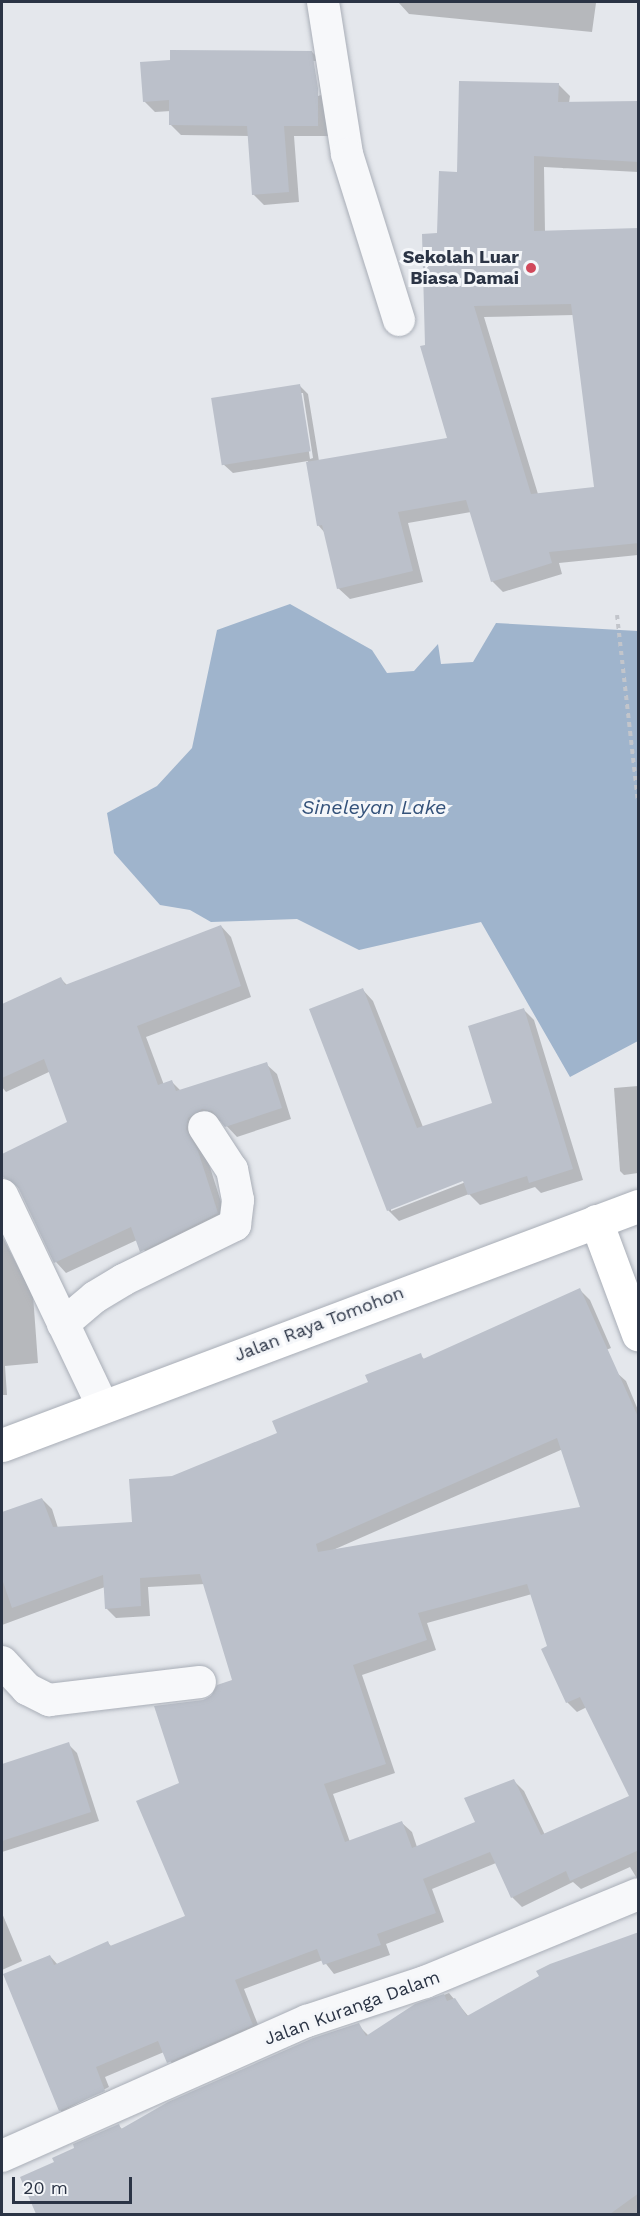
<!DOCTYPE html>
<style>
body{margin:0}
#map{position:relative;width:640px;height:2216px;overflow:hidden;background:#e4e7ec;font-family:"Work Sans",sans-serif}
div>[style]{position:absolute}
.water>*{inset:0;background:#9fb4cc}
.shadow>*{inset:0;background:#0003}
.building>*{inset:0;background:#bbc0ca;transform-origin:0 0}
.path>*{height:4px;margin-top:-2px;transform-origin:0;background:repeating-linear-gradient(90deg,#c2c5cb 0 4.5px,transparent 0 9px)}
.roads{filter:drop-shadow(0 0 2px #a9aeb7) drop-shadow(0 0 2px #a9aeb7)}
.street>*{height:32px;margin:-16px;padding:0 16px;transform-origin:16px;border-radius:16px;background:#f7f8fa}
.secondary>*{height:33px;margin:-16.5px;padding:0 16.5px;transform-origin:16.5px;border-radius:16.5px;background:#fff}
.highway>*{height:33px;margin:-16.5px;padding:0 16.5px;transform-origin:16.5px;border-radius:16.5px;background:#fff}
.dots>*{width:16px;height:16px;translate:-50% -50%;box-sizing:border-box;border:3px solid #f4f6f9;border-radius:50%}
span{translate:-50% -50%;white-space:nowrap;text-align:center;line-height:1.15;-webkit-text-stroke:6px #f4f6f9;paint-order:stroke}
.poi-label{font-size:18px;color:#2b3445;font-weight:700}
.right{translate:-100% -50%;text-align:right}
.street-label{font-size:18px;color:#2b3445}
.water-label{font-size:20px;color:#34527a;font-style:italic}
.frame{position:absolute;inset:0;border:3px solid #2b3445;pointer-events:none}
.scale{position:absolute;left:12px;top:2177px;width:120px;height:27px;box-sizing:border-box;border:3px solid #2b3445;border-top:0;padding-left:8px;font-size:18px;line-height:21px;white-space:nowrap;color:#2b3445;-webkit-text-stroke:4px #f4f6f9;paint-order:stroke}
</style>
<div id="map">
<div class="water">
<i style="clip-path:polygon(290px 604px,372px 650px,387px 673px,414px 671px,438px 644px,441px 664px,473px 662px,496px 623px,638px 631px,638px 1041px,570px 1077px,481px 922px,359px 950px,297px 919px,211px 922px,190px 910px,160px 905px,114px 853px,107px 813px,157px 786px,192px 748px,217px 630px)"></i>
</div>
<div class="shadow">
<i style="clip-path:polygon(634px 2px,596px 3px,592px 32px,409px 14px,399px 3px)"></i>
<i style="clip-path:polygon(evenodd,312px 52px,323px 63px,329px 100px,328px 136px,294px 136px,299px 202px,264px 205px,253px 194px,249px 136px,181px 135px,170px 124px,171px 111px,155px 112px,144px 101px,312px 52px,313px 61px,316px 61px,321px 95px,318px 96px,313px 61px)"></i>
<i style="clip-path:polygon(evenodd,558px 84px,570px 96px,569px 103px,638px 103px,638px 172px,544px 167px,545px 232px,638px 229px,638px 555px,559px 563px,562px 574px,503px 592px,492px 581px,471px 512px,408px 523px,423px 582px,350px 599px,338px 588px,325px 533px,318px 525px,308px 461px,233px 473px,223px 464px,299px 385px,308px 394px,319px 461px,449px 439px,427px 346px,439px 235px,458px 173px,558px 84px,574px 315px,595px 488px,538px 494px,484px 317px,574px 315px,558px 84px,300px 393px,303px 393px,313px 458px,310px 459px,300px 393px)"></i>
<i style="clip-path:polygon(221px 926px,231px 937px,251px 997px,146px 1037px,164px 1085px,172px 1082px,181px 1091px,266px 1064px,277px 1074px,291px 1119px,237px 1137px,222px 1121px,204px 1122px,196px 1140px,209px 1164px,228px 1224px,152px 1261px,137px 1240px,66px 1273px,56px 1262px,22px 1192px,2px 1170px,2px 1155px,69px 1123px,51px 1071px,6px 1092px,2px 1087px,2px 1006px,61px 979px,68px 986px)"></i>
<i style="clip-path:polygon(evenodd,363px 990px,373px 1001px,423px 1127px,494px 1104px,524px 1010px,534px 1020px,583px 1180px,541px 1193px,535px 1187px,480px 1205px,469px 1194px,399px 1221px,388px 1210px,363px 990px,470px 1177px,471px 1180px,391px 1211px,391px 1208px,470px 1177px)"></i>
<i style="clip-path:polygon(638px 1086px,638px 1173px,624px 1175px,620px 1171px,614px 1088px)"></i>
<i style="clip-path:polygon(2px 1236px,33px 1295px,38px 1363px,5px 1366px,7px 1395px,2px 1395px)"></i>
<i style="clip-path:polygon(evenodd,580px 1290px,590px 1300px,611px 1348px,596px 1354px,626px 1381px,638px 1410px,638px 1880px,630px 1867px,581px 1889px,573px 1882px,522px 1907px,512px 1897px,496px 1863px,432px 1889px,444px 1922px,386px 1944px,390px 1955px,334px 1974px,323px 1960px,244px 1989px,262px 2035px,178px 2072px,164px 2052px,105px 2077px,109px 2087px,63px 2111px,110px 2090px,114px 2100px,70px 2120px,60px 2110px,50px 1956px,58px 1965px,108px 1943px,112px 1947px,187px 1917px,181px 1784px,203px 1701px,234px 1681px,205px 1584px,148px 1587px,150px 1616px,116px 1618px,106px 1608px,105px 1587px,2px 1625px,2px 1514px,42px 1499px,52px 1509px,58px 1528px,134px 1523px,172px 1478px,278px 1434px,420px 1355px,425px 1360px,580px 1290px,563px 1449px,582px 1509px,333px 1550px,563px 1449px,580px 1290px,532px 1594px,567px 1702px,577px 1712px,587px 1707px,631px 1797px,545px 1835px,524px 1791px,514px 1781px,477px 1822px,417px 1847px,412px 1832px,402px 1823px,350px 1842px,333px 1794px,395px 1773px,362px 1675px,436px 1650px,427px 1623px,532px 1594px)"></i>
<i style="clip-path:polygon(68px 1744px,77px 1753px,99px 1821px,2px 1852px,2px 1766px)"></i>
<i style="clip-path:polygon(2px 1913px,22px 1961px,2px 1970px)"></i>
<i style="clip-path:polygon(638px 1933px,638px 2214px,37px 2214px,22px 2178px,56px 2163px,119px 2126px,123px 2130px,358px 2025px,369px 2036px,416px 2006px,449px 1993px,469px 2017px)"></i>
</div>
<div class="building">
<i style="clip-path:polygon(170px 50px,312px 51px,318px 88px,318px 126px,284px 126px,289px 192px,252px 195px,247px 126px,169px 125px,169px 100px,143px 102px,140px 62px,170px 60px)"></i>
<i style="clip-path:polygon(evenodd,459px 81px,559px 83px,558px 102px,639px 101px,639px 162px,534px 156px,534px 231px,639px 228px,639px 543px,549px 552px,552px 563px,491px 582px,466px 500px,398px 512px,413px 571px,337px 589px,322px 525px,317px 526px,306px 462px,447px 438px,420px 346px,425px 345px,422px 234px,437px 233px,439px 171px,457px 172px,459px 81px,571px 304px,594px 487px,531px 494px,474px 306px,571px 304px)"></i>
<i style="left:300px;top:384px;width:68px;height:90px;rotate:81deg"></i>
<i style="clip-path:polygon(221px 925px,241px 986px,137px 1026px,158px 1085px,172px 1080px,176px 1091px,267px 1062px,282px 1108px,225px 1127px,212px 1111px,202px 1109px,188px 1118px,186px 1129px,198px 1151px,218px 1213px,140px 1252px,131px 1227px,54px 1263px,18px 1187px,3px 1177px,2px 1154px,67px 1122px,44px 1059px,2px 1078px,2px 1004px,61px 977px,65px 985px)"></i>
<i style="clip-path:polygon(363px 988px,417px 1128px,492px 1103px,468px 1026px,524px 1008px,573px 1169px,529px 1183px,527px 1176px,468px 1195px,463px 1181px,387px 1211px,309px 1009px)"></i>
<i style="clip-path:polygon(evenodd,580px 1288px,639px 1419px,639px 1850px,570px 1881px,566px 1871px,511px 1898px,490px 1852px,423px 1879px,436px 1913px,377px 1934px,381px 1945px,323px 1965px,317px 1949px,235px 1980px,253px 2025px,167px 2063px,158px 2041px,96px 2067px,105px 2091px,59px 2111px,3px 1974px,50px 1955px,54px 1965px,108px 1941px,110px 1946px,185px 1916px,136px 1801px,179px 1783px,154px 1706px,203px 1700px,211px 1696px,217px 1685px,232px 1680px,200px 1574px,140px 1578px,141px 1606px,105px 1609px,103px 1575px,12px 1608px,2px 1579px,2px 1512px,42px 1498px,53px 1527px,132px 1522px,129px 1479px,172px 1476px,277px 1433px,272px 1421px,368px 1382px,365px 1375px,421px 1353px,423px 1359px,580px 1288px,557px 1438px,580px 1507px,318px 1552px,316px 1544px,557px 1438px,580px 1288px,527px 1584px,547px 1646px,541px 1649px,566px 1703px,580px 1697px,629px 1796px,541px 1835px,514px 1779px,464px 1798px,475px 1822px,412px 1848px,402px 1821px,345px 1842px,324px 1784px,386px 1764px,353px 1665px,427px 1640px,418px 1613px,527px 1584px)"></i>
<i style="clip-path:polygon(69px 1742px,91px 1812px,2px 1841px,2px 1764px)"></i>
<i style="clip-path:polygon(639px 1932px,639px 2193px,610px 2214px,36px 2214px,20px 2177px,54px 2162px,52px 2158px,74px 2148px,73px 2144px,119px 2124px,121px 2129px,168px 2102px,313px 2038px,359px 2023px,366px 2036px,415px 2004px,444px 1994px,447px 2001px,455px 1998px,467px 2016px,539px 1976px,536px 1971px,550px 1964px)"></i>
</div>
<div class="path">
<i style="left:617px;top:615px;width:188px;rotate:83.6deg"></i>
</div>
<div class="roads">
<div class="street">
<i style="left:323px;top:2px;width:154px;rotate:81deg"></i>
<i style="left:347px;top:154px;width:174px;rotate:72.6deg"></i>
<i style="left:2px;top:1195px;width:233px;rotate:64.5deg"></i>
<i style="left:63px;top:1324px;width:42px;rotate:-40.2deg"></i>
<i style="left:95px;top:1297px;width:33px;rotate:-31deg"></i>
<i style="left:123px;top:1280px;width:125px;rotate:-26.2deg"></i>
<i style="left:235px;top:1225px;width:25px;rotate:-83deg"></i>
<i style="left:238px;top:1200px;width:31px;rotate:-101deg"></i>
<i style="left:232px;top:1170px;width:51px;rotate:-123.1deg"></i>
<i style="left:2px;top:1662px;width:37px;rotate:47deg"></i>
<i style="left:27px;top:1689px;width:25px;rotate:27deg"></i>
<i style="left:49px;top:1700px;width:152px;rotate:-6.8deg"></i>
<i style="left:2px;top:2156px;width:334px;rotate:-23.9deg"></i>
<i style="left:307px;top:2021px;width:124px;rotate:-18.3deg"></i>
<i style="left:425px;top:1982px;width:230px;rotate:-22.4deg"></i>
</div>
<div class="secondary">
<i style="left:596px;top:1221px;width:121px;rotate:69.6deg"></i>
</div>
<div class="highway">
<i style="left:2px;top:1445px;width:679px;rotate:-20.6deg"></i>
</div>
</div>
<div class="dots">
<i style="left:531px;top:268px;background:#d1495b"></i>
</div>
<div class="poi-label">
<span class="right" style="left:519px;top:268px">Sekolah Luar<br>Biasa Damai</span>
</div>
<div class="street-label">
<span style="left:319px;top:1324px;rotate:-21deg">Jalan Raya Tomohon</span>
<span style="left:352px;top:2008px;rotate:-20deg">Jalan Kuranga Dalam</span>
</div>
<div class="water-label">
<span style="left:374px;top:807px">Sineleyan Lake</span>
</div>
<div class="frame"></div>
<div class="scale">20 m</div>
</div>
